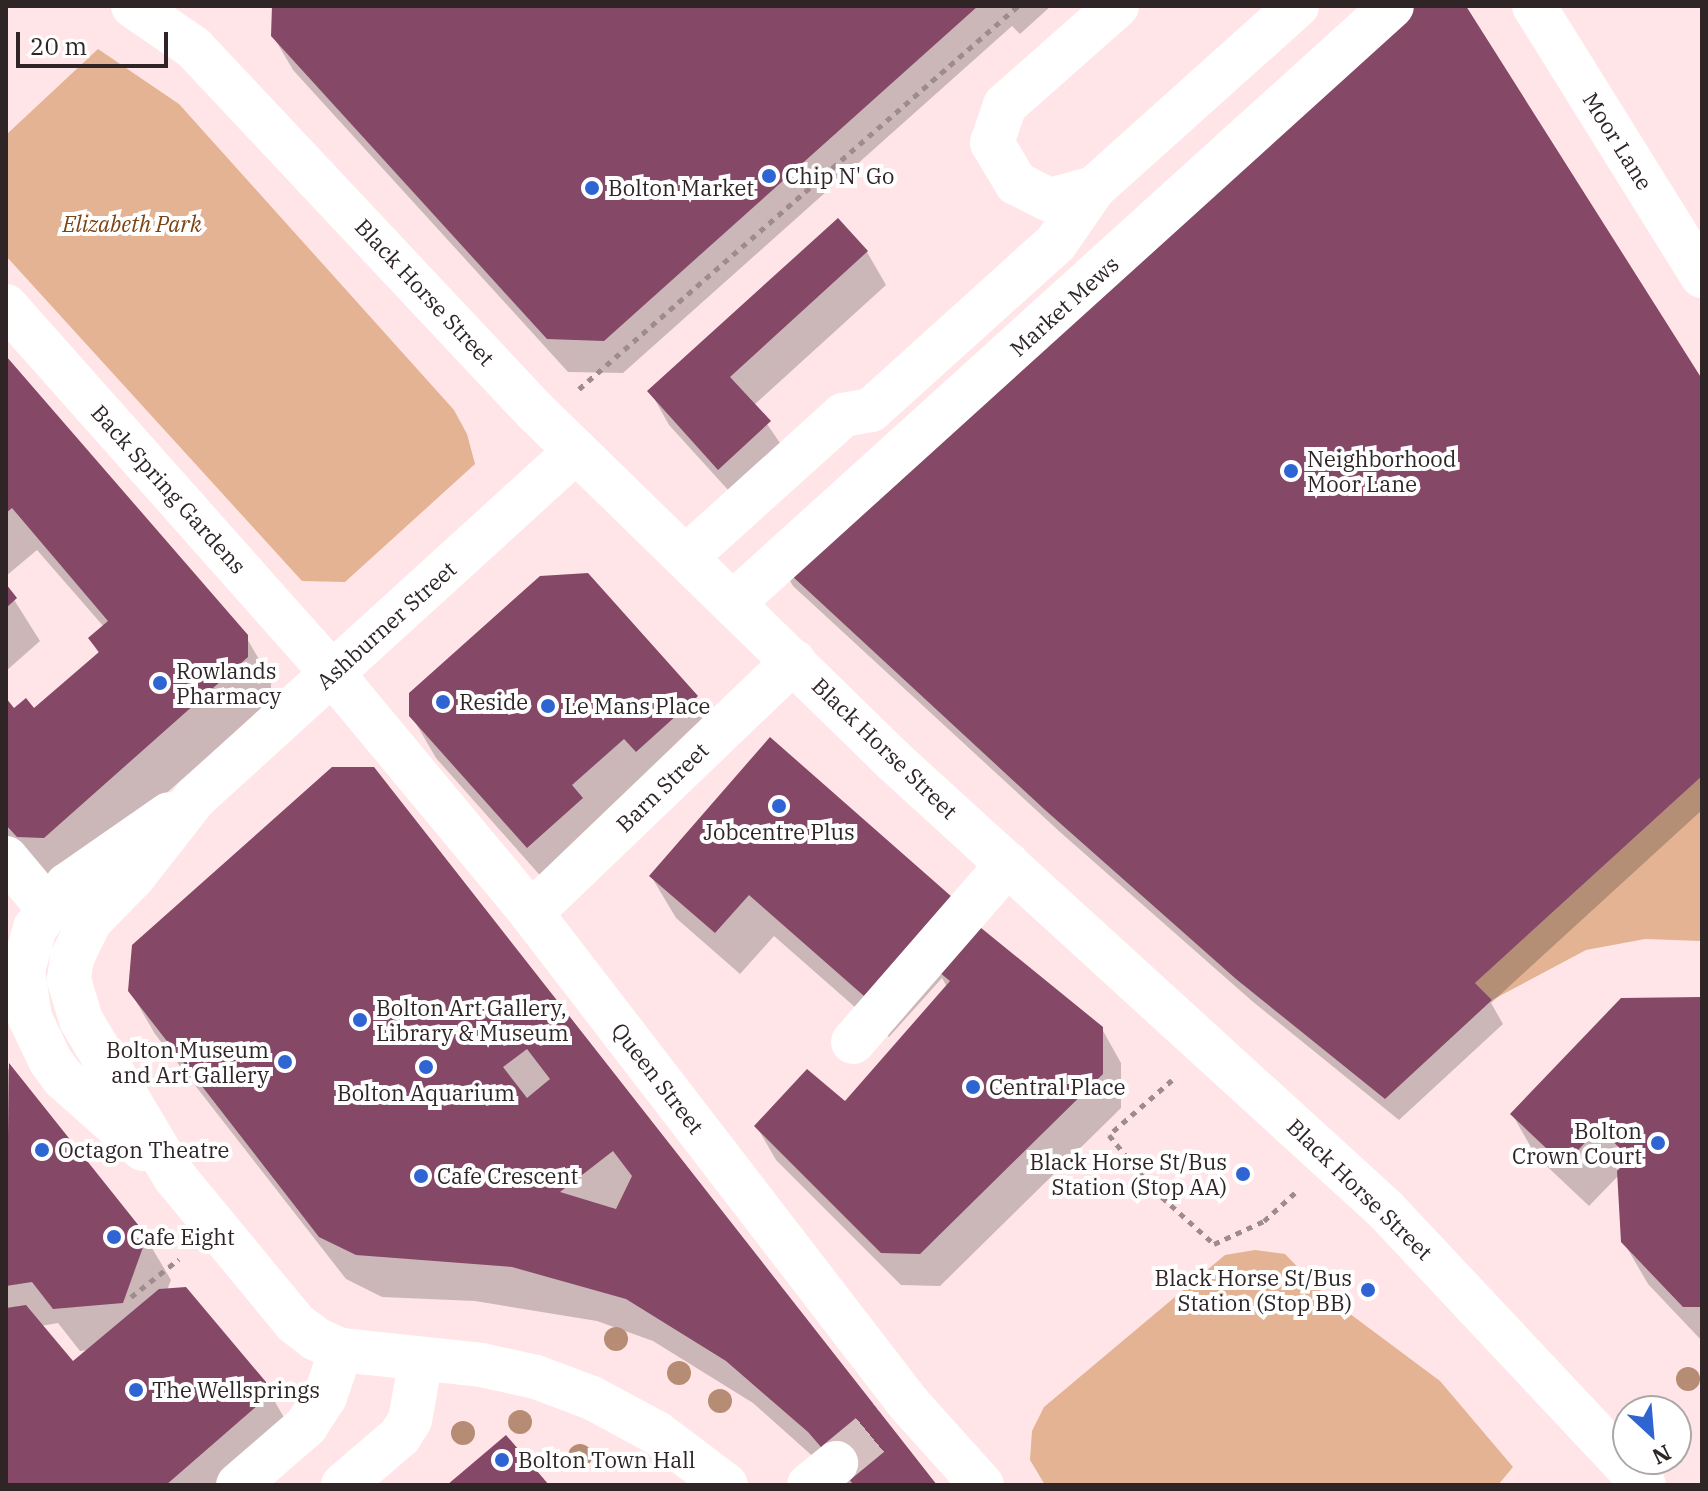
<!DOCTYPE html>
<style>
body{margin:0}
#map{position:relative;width:1708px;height:1491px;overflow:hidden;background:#ffe5e7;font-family:"IBM Plex Serif",serif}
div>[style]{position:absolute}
.green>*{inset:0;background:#e3b393}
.shadow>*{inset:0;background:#0003}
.building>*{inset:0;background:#854867}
.minor-tunnel>*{height:44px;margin-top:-22px;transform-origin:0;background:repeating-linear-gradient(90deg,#d5bfc0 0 44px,transparent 0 66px)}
.path>*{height:5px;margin-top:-2.5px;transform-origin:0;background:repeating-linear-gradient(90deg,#9e8b8d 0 6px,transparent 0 12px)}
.minor>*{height:44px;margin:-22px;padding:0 22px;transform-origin:22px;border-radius:22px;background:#fff}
.major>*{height:44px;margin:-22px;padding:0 22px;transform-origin:22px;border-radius:22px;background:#fff}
.trees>*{width:24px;height:24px;margin:-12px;border-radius:50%;background:#b78c74}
.dots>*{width:22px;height:22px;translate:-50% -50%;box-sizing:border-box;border:4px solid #fff;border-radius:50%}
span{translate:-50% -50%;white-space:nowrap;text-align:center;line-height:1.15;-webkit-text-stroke:8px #fff;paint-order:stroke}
.street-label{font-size:22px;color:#2f2526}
.poi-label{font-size:22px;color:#2f2526}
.left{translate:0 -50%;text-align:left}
.right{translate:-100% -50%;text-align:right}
.park-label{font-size:22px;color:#7c4315;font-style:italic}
.frame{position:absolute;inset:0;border:8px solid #2f2526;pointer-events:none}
.north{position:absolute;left:1612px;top:1395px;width:80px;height:80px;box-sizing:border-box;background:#fff;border:2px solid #aca8a8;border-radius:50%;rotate:154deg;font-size:22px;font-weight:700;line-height:32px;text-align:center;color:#2f2526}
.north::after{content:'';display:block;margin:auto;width:28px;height:36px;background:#2e65d3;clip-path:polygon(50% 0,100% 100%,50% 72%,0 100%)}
.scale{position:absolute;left:16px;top:32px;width:152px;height:36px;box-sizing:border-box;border:4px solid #2f2526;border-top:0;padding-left:10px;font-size:24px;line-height:28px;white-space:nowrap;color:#2f2526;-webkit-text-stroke:6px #fff;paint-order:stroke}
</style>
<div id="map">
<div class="green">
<i style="clip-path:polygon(98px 49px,179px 104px,454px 410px,467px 434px,475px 464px,345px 582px,302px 581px,6px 256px,6px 135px)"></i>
<i style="clip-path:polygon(1702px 776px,1702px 941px,1645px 939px,1586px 950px,1492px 1000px,1475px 983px)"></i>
<i style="clip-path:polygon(1255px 1250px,1285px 1254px,1326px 1296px,1440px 1381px,1513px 1467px,1498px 1485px,1045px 1485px,1030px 1460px,1032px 1431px,1044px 1407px,1225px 1255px)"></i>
</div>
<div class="shadow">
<i style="clip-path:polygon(246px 6px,1051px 6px,1020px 34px,1012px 26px,623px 373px,568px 372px,293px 70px,273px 36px,274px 8px)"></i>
<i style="clip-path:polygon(1464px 6px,1702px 382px,1702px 810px,1491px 1003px,1503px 1024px,1399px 1120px,1252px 1001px,1060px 832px,793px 586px,780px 563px)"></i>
<i style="clip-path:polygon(837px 221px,867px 252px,886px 285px,754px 405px,789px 456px,739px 502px,669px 425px,650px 391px)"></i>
<i style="clip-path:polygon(6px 359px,246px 637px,271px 680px,271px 700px,69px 880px,43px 879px,6px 837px,6px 702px,14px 711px,34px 711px,99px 654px,90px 639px,104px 627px,37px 550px,6px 576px)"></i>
<i style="clip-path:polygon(587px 575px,697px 698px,721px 740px,552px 889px,436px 758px,411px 715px)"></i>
<i style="clip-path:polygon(6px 587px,40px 641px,6px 671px)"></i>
<i style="clip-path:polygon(333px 769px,934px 1485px,845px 1485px,753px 1403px,653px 1341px,597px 1321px,475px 1301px,382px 1297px,346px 1279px,155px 1034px,130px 991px)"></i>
<i style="clip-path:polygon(651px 876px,970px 932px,1102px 1029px,1121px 1063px,1121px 1108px,940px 1286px,901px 1285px,776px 1160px,757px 1127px,845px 1104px,947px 987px,942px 978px,889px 1037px,774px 936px,740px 974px,676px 918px)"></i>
<i style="clip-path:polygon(1702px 999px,1702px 1341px,1648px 1284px,1623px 1241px,1620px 1174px,1589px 1206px,1536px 1156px,1512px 1114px)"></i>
<i style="clip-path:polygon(evenodd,6px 1066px,146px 1238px,171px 1280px,167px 1290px,264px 1383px,289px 1426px,239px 1485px,6px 1485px,6px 1066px,58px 1323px,80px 1351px,89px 1350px,72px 1364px,41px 1326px,58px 1323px)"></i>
</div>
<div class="building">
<i style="clip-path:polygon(272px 6px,978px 6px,604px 341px,547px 339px,271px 36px)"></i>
<i style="clip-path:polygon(1387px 6px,1466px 6px,1702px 379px,1702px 776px,1475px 983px,1492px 1000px,1385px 1099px,1236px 979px,1044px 809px,778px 563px)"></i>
<i style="clip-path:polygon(838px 218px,868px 251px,730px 377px,771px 421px,718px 470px,647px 391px)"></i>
<i style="clip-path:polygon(6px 356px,248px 635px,248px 657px,44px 838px,17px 837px,6px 825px,6px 698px,14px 708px,26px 698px,34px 708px,99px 652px,88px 638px,108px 621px,12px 508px,6px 513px)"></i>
<i style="clip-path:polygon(588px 573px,698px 696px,636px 752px,624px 739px,572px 785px,583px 798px,527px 848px,409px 716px,409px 693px,540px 576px)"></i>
<i style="clip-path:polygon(6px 584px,17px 598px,6px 608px)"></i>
<i style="clip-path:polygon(770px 737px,952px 897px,864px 996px,749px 895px,715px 933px,649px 876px)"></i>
<i style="clip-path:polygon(evenodd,332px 767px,374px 767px,937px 1485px,854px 1485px,808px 1432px,726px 1361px,626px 1299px,512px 1267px,356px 1255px,319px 1237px,128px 991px,132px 945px,332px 767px,527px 1049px,550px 1079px,527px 1098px,503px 1067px,527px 1049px,332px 767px,613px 1151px,632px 1176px,616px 1209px,560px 1192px,613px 1151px)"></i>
<i style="clip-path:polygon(975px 923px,1103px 1027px,1103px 1074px,920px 1254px,881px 1253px,754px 1126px,807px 1069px,845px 1101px,950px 981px,934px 968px)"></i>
<i style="clip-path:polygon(1702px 997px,1702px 1307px,1683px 1307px,1621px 1242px,1617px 1171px,1630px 1158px,1599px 1128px,1564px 1165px,1510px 1114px,1621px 998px)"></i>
<i style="clip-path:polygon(9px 1063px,147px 1236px,123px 1303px,53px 1309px,32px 1282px,6px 1286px)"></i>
<i style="clip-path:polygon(186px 1287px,266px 1382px,265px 1399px,166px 1485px,6px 1485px,6px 1308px,26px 1305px,73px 1361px,159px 1289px)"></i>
<i style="clip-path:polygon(506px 1435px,549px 1485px,447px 1485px)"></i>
</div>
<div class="minor-tunnel">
<i style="left:836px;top:1463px;width:66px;rotate:-39.5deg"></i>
</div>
<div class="path">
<i style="left:579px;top:389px;width:583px;rotate:-41.1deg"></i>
<i style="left:1172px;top:1080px;width:84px;rotate:138.9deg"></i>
<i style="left:1109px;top:1135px;width:70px;rotate:50.8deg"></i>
<i style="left:1153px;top:1189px;width:82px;rotate:42deg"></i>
<i style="left:1214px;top:1244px;width:55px;rotate:-24.7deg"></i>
<i style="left:1264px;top:1221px;width:45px;rotate:-42.3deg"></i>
<i style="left:131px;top:1297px;width:61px;rotate:-38.4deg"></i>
</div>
<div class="minor">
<i style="left:133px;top:6px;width:74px;rotate:34.5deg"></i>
<i style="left:194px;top:48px;width:498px;rotate:46.8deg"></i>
<i style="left:535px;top:411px;width:501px;rotate:44.27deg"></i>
<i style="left:894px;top:761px;width:665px;rotate:42.38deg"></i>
<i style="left:1385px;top:1209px;width:378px;rotate:46.8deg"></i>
<i style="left:1117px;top:6px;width:149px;rotate:138.5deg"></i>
<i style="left:1005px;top:105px;width:40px;rotate:108.9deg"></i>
<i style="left:992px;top:143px;width:47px;rotate:59deg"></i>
<i style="left:1016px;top:183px;width:38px;rotate:27deg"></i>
<i style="left:1050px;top:200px;width:46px;rotate:-15.3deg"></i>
<i style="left:1094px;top:188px;width:273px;rotate:-41.9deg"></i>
<i style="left:6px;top:306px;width:491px;rotate:48.4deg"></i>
<i style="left:332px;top:673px;width:312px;rotate:50.3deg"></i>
<i style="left:531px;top:913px;width:620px;rotate:52.41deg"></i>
<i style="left:909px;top:1404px;width:109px;rotate:48deg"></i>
<i style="left:576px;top:451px;width:515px;rotate:137.67deg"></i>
<i style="left:195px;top:798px;width:99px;rotate:128deg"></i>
<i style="left:134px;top:876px;width:63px;rotate:134.4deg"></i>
<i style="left:90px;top:921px;width:41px;rotate:115.9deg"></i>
<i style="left:72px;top:958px;width:22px;rotate:98deg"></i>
<i style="left:69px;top:980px;width:42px;rotate:73.3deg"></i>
<i style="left:81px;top:1020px;width:182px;rotate:59.2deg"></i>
<i style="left:174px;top:1176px;width:190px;rotate:50.5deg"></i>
<i style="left:295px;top:1323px;width:26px;rotate:37deg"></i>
<i style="left:316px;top:1339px;width:27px;rotate:24deg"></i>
<i style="left:341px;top:1350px;width:141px;rotate:6.1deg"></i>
<i style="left:481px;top:1365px;width:56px;rotate:12.3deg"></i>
<i style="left:536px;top:1377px;width:60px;rotate:20.6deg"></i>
<i style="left:592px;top:1398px;width:74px;rotate:28.3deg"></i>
<i style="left:657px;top:1433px;width:86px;rotate:37deg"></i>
<i style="left:686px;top:557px;width:212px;rotate:-42.1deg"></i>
<i style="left:843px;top:415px;width:28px;rotate:-10deg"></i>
<i style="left:871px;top:410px;width:249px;rotate:-42.1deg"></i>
<i style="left:1056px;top:243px;width:67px;rotate:-55.4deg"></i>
<i style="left:733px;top:603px;width:889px;rotate:-42.17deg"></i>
<i style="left:6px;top:858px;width:65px;rotate:50deg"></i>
<i style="left:531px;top:913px;width:364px;rotate:-43.8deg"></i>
<i style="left:853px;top:1042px;width:236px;rotate:-49deg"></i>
<i style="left:143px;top:1149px;width:107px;rotate:-138.4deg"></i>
<i style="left:63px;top:1078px;width:22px;rotate:-126deg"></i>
<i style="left:50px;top:1060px;width:47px;rotate:-115.5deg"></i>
<i style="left:30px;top:1018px;width:49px;rotate:-98.3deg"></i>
<i style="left:23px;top:970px;width:44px;rotate:-74.1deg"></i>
<i style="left:35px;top:928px;width:54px;rotate:-53.3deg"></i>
<i style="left:67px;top:885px;width:124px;rotate:-34.8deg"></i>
<i style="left:238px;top:1485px;width:90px;rotate:-40.9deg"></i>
<i style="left:306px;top:1426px;width:35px;rotate:-57deg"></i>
<i style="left:325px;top:1397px;width:50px;rotate:-71.2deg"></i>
<i style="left:343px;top:1485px;width:75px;rotate:-40.7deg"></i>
<i style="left:400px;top:1436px;width:19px;rotate:-58deg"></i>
<i style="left:410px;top:1420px;width:62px;rotate:-79.8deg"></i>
<i style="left:809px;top:1485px;width:35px;rotate:-39deg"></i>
</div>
<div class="major">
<i style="left:1534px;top:6px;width:318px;rotate:58.1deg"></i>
</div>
<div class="trees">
<i style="left:616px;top:1339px"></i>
<i style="left:679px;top:1373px"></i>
<i style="left:1688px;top:1379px"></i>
<i style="left:720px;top:1401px"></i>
<i style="left:520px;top:1422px"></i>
<i style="left:463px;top:1433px"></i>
<i style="left:580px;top:1456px"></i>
</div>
<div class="dots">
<i style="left:769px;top:176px;background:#2e65d3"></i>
<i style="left:592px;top:188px;background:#2e65d3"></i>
<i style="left:1291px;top:471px;background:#2e65d3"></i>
<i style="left:160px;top:683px;background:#2e65d3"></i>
<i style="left:443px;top:702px;background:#2e65d3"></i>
<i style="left:548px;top:706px;background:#2e65d3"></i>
<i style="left:779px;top:806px;background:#2e65d3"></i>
<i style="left:360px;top:1020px;background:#2e65d3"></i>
<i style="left:285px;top:1062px;background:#2e65d3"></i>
<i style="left:426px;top:1067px;background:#2e65d3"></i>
<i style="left:973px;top:1087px;background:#2e65d3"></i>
<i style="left:1658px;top:1143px;background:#2e65d3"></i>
<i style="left:42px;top:1150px;background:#2e65d3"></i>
<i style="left:1243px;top:1174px;background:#2e65d3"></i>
<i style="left:421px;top:1176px;background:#2e65d3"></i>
<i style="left:114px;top:1237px;background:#2e65d3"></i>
<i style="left:1368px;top:1290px;background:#2e65d3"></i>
<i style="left:136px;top:1390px;background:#2e65d3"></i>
<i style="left:502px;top:1460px;background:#2e65d3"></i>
</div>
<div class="street-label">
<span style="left:1618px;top:141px;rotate:58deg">Moor Lane</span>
<span style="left:425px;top:292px;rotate:47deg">Black Horse Street</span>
<span style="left:1064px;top:306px;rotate:-42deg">Market Mews</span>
<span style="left:169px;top:489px;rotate:48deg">Back Spring Gardens</span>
<span style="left:386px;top:625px;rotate:-42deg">Ashburner Street</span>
<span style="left:885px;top:748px;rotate:44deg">Black Horse Street</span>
<span style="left:662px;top:787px;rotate:-44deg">Barn Street</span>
<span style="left:658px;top:1078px;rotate:52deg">Queen Street</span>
<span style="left:1360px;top:1189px;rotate:44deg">Black Horse Street</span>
</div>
<div class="poi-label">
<span class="left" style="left:785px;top:176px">Chip N' Go</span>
<span class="left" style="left:608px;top:188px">Bolton Market</span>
<span class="left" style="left:1307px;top:471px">Neighborhood<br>Moor Lane</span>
<span class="left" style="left:176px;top:683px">Rowlands<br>Pharmacy</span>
<span class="left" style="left:459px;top:702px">Reside</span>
<span class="left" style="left:564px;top:706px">Le Mans Place</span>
<span style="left:779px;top:832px">Jobcentre Plus</span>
<span class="left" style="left:376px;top:1020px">Bolton Art Gallery,<br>Library &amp; Museum</span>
<span class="right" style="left:269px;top:1062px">Bolton Museum<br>and Art Gallery</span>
<span class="left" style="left:989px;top:1087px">Central Place</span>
<span style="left:426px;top:1093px">Bolton Aquarium</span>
<span class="right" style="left:1642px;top:1143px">Bolton<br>Crown Court</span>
<span class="left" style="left:58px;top:1150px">Octagon Theatre</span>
<span class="right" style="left:1227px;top:1174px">Black Horse St/Bus<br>Station (Stop AA)</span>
<span class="left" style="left:437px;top:1176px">Cafe Crescent</span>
<span class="left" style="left:130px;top:1237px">Cafe Eight</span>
<span class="right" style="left:1352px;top:1290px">Black Horse St/Bus<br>Station (Stop BB)</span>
<span class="left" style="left:152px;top:1390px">The Wellsprings</span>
<span class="left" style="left:518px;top:1460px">Bolton Town Hall</span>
</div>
<div class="park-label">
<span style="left:132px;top:224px">Elizabeth Park</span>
</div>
<div class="frame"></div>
<div class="north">N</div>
<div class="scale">20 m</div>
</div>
